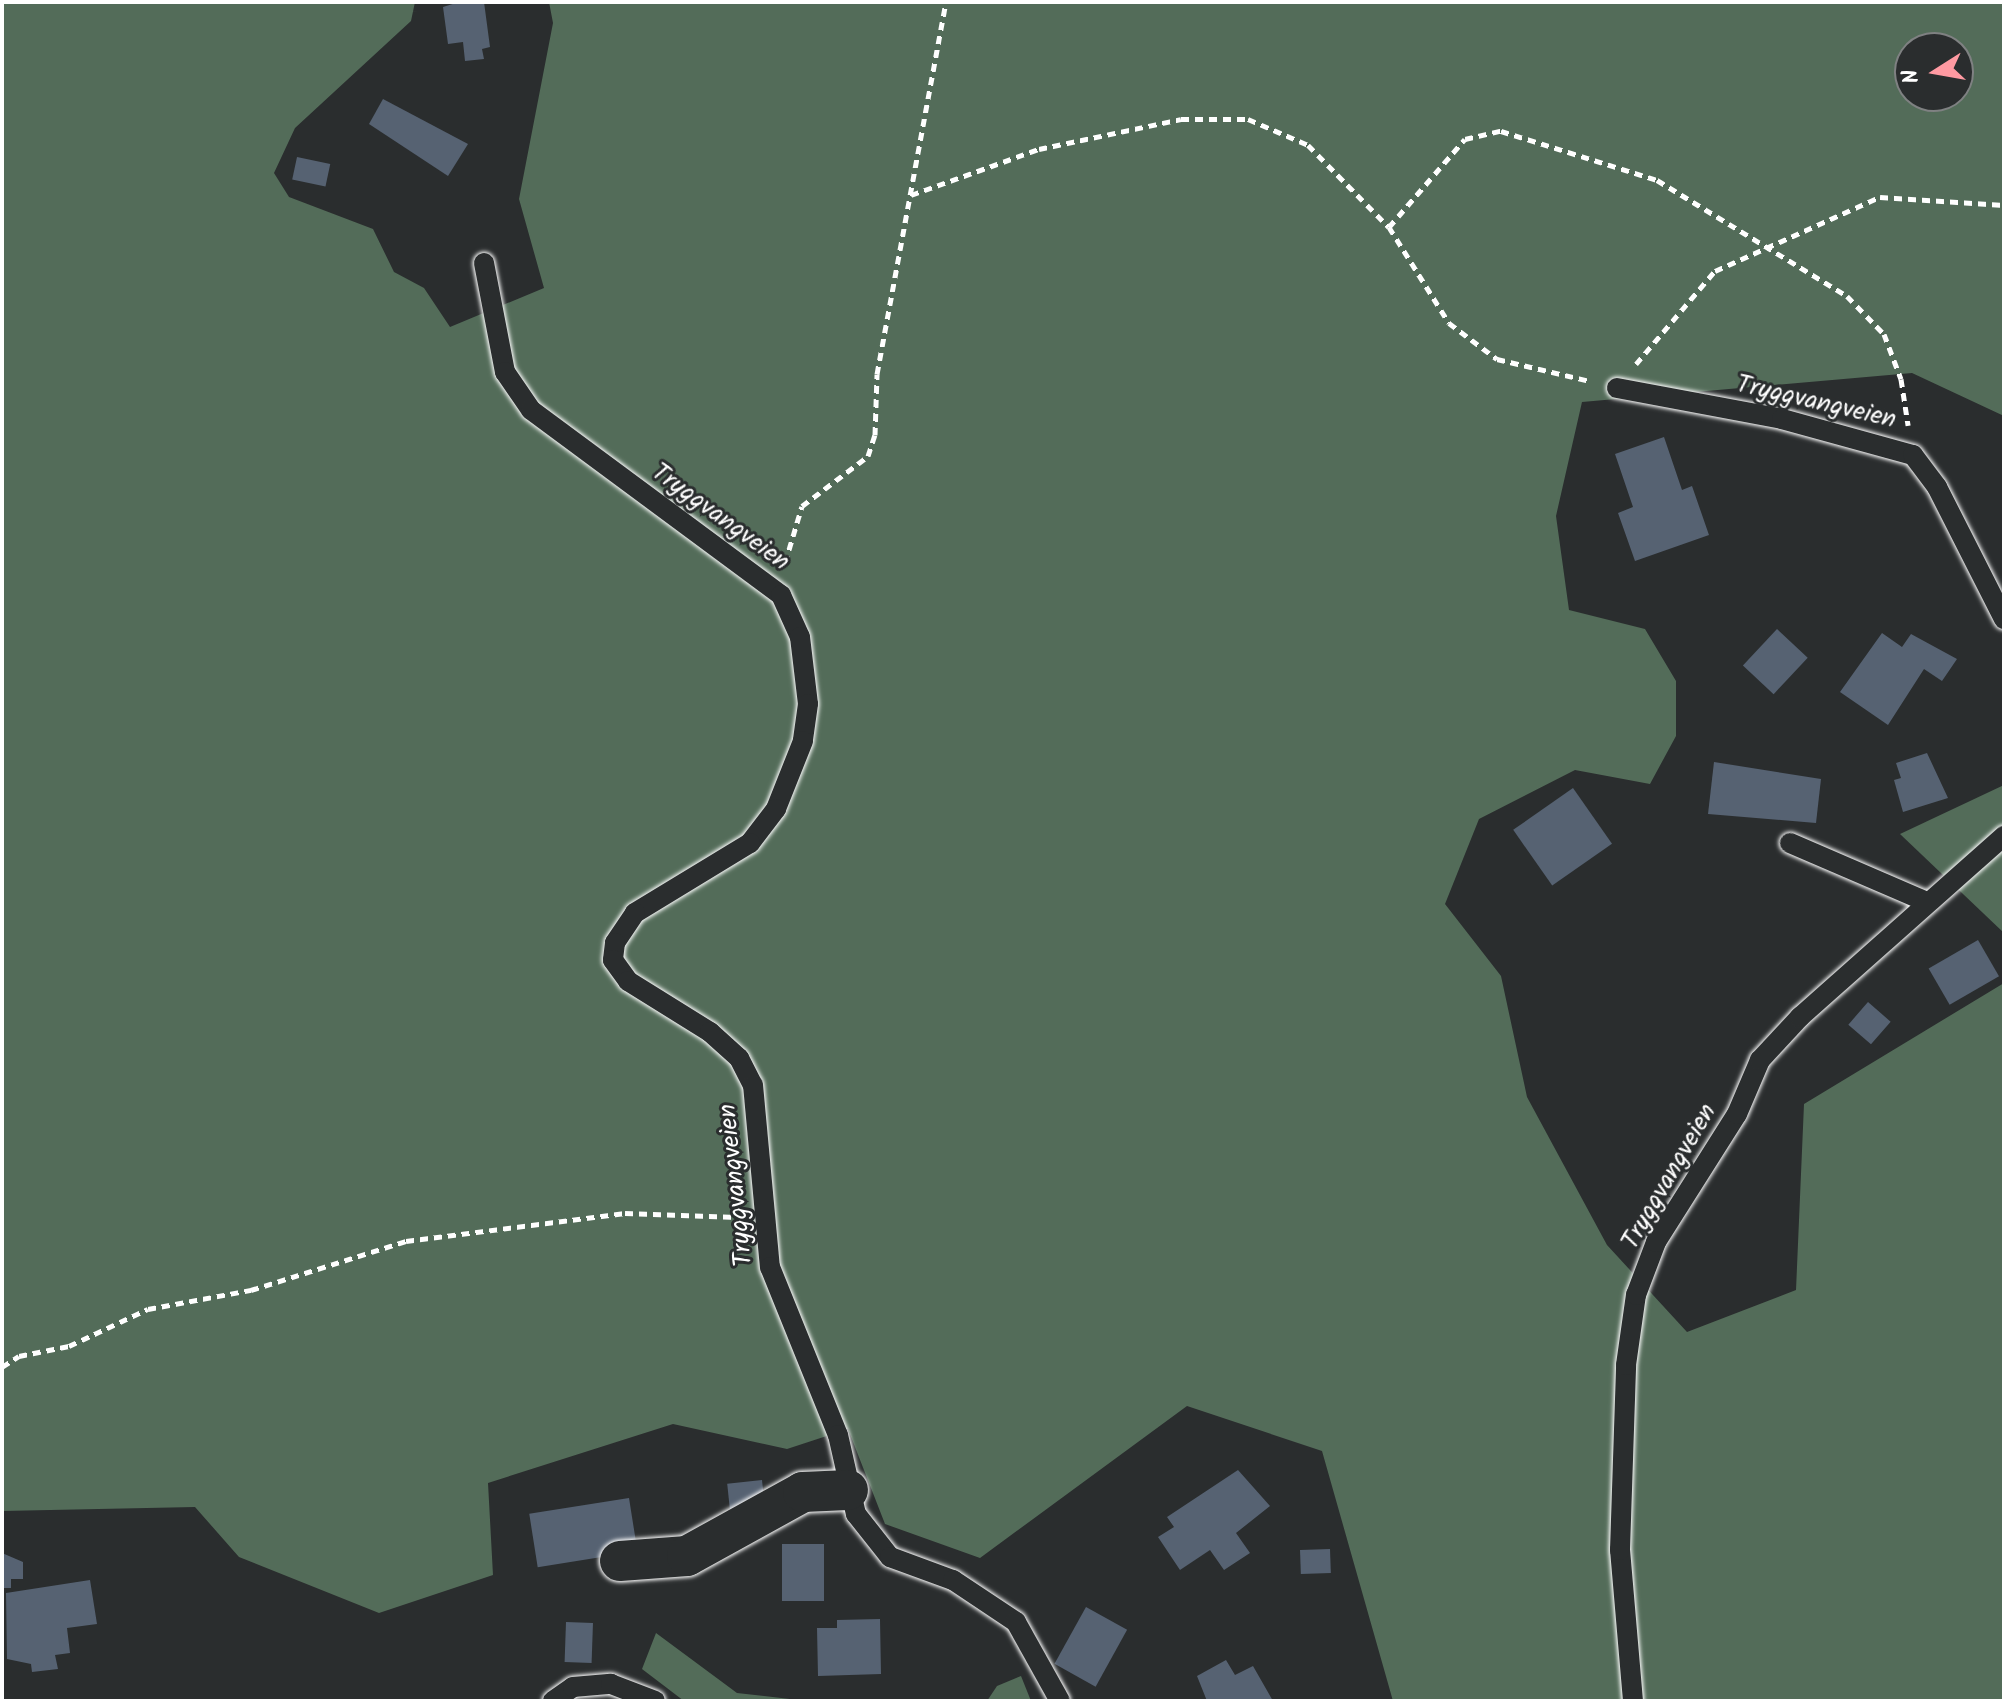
<!DOCTYPE html>
<style>
body{margin:0}
#map{position:relative;width:2006px;height:1703px;overflow:hidden;background:#2a2d2e;font-family:Kalam,sans-serif}
div>[style]{position:absolute}
.green>*{inset:0;background:#536c59}
.building>*{inset:0;background:#566272;transform-origin:0 0}
.path>*{height:5px;margin-top:-2.5px;transform-origin:0;background:repeating-linear-gradient(90deg,#fff 0 8px,transparent 0 14px)}
.roads{filter:drop-shadow(0 0 2px #fff) drop-shadow(0 0 2px #fff)}
.service>*{height:20px;margin:-10px;padding:0 10px;transform-origin:10px;border-radius:10px;background:#2a2d2e}
.minor>*{height:40px;margin:-20px;padding:0 20px;transform-origin:20px;border-radius:20px;background:#2a2d2e}
span{translate:-50% -50%;white-space:nowrap;text-align:center;line-height:1.15;-webkit-text-stroke:6px #2a2d2e;paint-order:stroke}
.street-label{font-size:26px;color:#fff}
.frame{position:absolute;inset:0;border:4px solid #fff;pointer-events:none}
.north{position:absolute;left:1894px;top:32px;width:80px;height:80px;box-sizing:border-box;background:#2a2d2e;border:2px solid #7f8182;border-radius:50%;rotate:259deg;font-size:22px;font-weight:700;line-height:32px;text-align:center;color:#fff}
.north::after{content:'';display:block;margin:auto;width:28px;height:36px;background:#ff9aa2;clip-path:polygon(50% 0,100% 100%,50% 72%,0 100%)}
</style>
<div id="map">
<div class="green">
<i style="clip-path:polygon(evenodd,2px 2px,415px 2px,411px 21px,295px 128px,274px 173px,289px 197px,373px 229px,394px 272px,424px 288px,450px 327px,544px 288px,519px 199px,553px 23px,549px 2px,2004px 2px,2004px 416px,1912px 373px,1582px 402px,1556px 516px,1569px 610px,1645px 629px,1676px 681px,1676px 736px,1650px 784px,1575px 770px,1479px 819px,1445px 904px,1501px 976px,1527px 1097px,1607px 1245px,1687px 1332px,1796px 1290px,1804px 1104px,2004px 983px,2004px 1701px,1393px 1701px,1322px 1451px,1187px 1406px,980px 1558px,885px 1524px,848px 1429px,787px 1449px,673px 1424px,488px 1483px,493px 1575px,379px 1613px,239px 1557px,195px 1507px,2px 1511px,2px 2px,1910px 48px,1958px 48px,1958px 96px,1910px 96px,1910px 48px)"></i>
<i style="clip-path:polygon(2004px 785px,2004px 933px,1900px 834px)"></i>
<i style="clip-path:polygon(656px 1633px,737px 1693px,807px 1701px,684px 1701px,642px 1669px)"></i>
<i style="clip-path:polygon(1021px 1676px,1031px 1701px,987px 1701px,997px 1686px)"></i>
</div>
<div class="building">
<i style="clip-path:polygon(459px 2px,484px 2px,490px 47px,482px 49px,484px 59px,465px 61px,463px 42px,448px 44px,443px 7px)"></i>
<i style="clip-path:polygon(383px 99px,468px 144px,448px 176px,369px 124px)"></i>
<i style="left:297px;top:157px;width:34px;height:23px;rotate:12deg"></i>
<i style="clip-path:polygon(1664px 437px,1682px 490px,1692px 486px,1709px 535px,1635px 561px,1618px 513px,1633px 507px,1615px 454px)"></i>
<i style="left:1777px;top:629px;width:42px;height:50px;rotate:43deg"></i>
<i style="clip-path:polygon(1882px 633px,1902px 647px,1911px 634px,1957px 659px,1942px 681px,1924px 669px,1888px 725px,1840px 692px)"></i>
<i style="clip-path:polygon(1927px 753px,1948px 798px,1903px 812px,1894px 780px,1901px 778px,1896px 763px)"></i>
<i style="clip-path:polygon(1714px 762px,1821px 779px,1816px 823px,1708px 814px)"></i>
<i style="left:1573px;top:788px;width:68px;height:73px;rotate:55deg"></i>
<i style="left:1978px;top:940px;width:42px;height:57px;rotate:60deg"></i>
<i style="left:1868px;top:1002px;width:30px;height:30px;rotate:41deg"></i>
<i style="clip-path:polygon(1238px 1470px,1270px 1506px,1236px 1533px,1250px 1553px,1224px 1570px,1210px 1550px,1180px 1570px,1158px 1537px,1174px 1527px,1167px 1517px)"></i>
<i style="left:762px;top:1480px;width:27px;height:35px;rotate:84deg"></i>
<i style="left:629px;top:1498px;width:54px;height:101px;rotate:81deg"></i>
<i style="left:782px;top:1544px;width:42px;height:57px"></i>
<i style="left:1330px;top:1549px;width:24px;height:30px;rotate:88deg"></i>
<i style="clip-path:polygon(2px 1553px,23px 1562px,23px 1579px,11px 1579px,11px 1588px,2px 1588px)"></i>
<i style="clip-path:polygon(90px 1580px,97px 1624px,67px 1628px,70px 1653px,55px 1655px,58px 1669px,32px 1672px,31px 1664px,7px 1659px,6px 1593px)"></i>
<i style="left:1086px;top:1607px;width:47px;height:65px;rotate:29deg"></i>
<i style="clip-path:polygon(880px 1619px,881px 1674px,818px 1676px,817px 1628px,837px 1628px,837px 1620px)"></i>
<i style="left:566px;top:1622px;width:27px;height:40px;rotate:2deg"></i>
<i style="clip-path:polygon(1226px 1660px,1235px 1675px,1253px 1666px,1273px 1701px,1207px 1701px,1197px 1676px)"></i>
</div>
<div class="path">
<i style="left:911px;top:195px;width:136px;rotate:-19.8deg"></i>
<i style="left:1039px;top:149px;width:145px;rotate:-11.9deg"></i>
<i style="left:1181px;top:119px;width:67px"></i>
<i style="left:1248px;top:119px;width:65px;rotate:23.4deg"></i>
<i style="left:1308px;top:145px;width:115px;rotate:45.4deg"></i>
<i style="left:1389px;top:227px;width:113px;rotate:58deg"></i>
<i style="left:1449px;top:323px;width:60px;rotate:36.9deg"></i>
<i style="left:1497px;top:359px;width:96px;rotate:13.3deg"></i>
<i style="left:1389px;top:227px;width:116px;rotate:-49.2deg"></i>
<i style="left:1465px;top:139px;width:37px;rotate:-13deg"></i>
<i style="left:1501px;top:131px;width:164px;rotate:17.4deg"></i>
<i style="left:1657px;top:180px;width:223px;rotate:31.4deg"></i>
<i style="left:1847px;top:296px;width:53px;rotate:45.8deg"></i>
<i style="left:1884px;top:334px;width:48px;rotate:69.3deg"></i>
<i style="left:1901px;top:379px;width:47px;rotate:81.3deg"></i>
<i style="left:1636px;top:364px;width:122px;rotate:-49.7deg"></i>
<i style="left:1715px;top:271px;width:181px;rotate:-24.2deg"></i>
<i style="left:1880px;top:197px;width:124px;rotate:3.7deg"></i>
<i style="left:785px;top:563px;width:59px;rotate:-73.4deg"></i>
<i style="left:802px;top:506px;width:83px;rotate:-37.1deg"></i>
<i style="left:868px;top:456px;width:22px;rotate:-72deg"></i>
<i style="left:875px;top:435px;width:61px;rotate:-88.1deg"></i>
<i style="left:877px;top:374px;width:378px;rotate:-79.5deg"></i>
<i style="left:2px;top:1367px;width:20px;rotate:-33deg"></i>
<i style="left:19px;top:1356px;width:51px;rotate:-11.3deg"></i>
<i style="left:69px;top:1346px;width:87px;rotate:-25.1deg"></i>
<i style="left:148px;top:1309px;width:105px;rotate:-10.5deg"></i>
<i style="left:251px;top:1290px;width:163px;rotate:-17.5deg"></i>
<i style="left:406px;top:1241px;width:221px;rotate:-7.3deg"></i>
<i style="left:625px;top:1213px;width:112px;rotate:2deg"></i>
</div>
<div class="roads">
<div class="service">
<i style="left:484px;top:263px;width:111px;rotate:79.1deg"></i>
<i style="left:505px;top:372px;width:46px;rotate:55.6deg"></i>
<i style="left:531px;top:410px;width:311px;rotate:36.5deg"></i>
<i style="left:781px;top:595px;width:46px;rotate:65.7deg"></i>
<i style="left:800px;top:637px;width:67px;rotate:83.2deg"></i>
<i style="left:808px;top:704px;width:37px;rotate:98deg"></i>
<i style="left:803px;top:741px;width:73px;rotate:111.7deg"></i>
<i style="left:776px;top:809px;width:43px;rotate:127.4deg"></i>
<i style="left:750px;top:843px;width:135px;rotate:148.7deg"></i>
<i style="left:635px;top:913px;width:36px;rotate:124deg"></i>
<i style="left:615px;top:943px;width:17px;rotate:97deg"></i>
<i style="left:613px;top:960px;width:26px;rotate:54deg"></i>
<i style="left:628px;top:981px;width:97px;rotate:31.9deg"></i>
<i style="left:710px;top:1032px;width:39px;rotate:42deg"></i>
<i style="left:739px;top:1058px;width:30px;rotate:63deg"></i>
<i style="left:753px;top:1085px;width:183px;rotate:84.7deg"></i>
<i style="left:770px;top:1267px;width:181px;rotate:68deg"></i>
<i style="left:838px;top:1435px;width:81px;rotate:77.2deg"></i>
<i style="left:856px;top:1514px;width:55px;rotate:51.7deg"></i>
<i style="left:890px;top:1557px;width:67px;rotate:20.1deg"></i>
<i style="left:953px;top:1580px;width:76px;rotate:33.7deg"></i>
<i style="left:1016px;top:1622px;width:90px;rotate:60.9deg"></i>
<i style="left:1617px;top:388px;width:168px;rotate:10.6deg"></i>
<i style="left:1782px;top:419px;width:136px;rotate:15.4deg"></i>
<i style="left:1913px;top:455px;width:40px;rotate:53deg"></i>
<i style="left:1937px;top:487px;width:148px;rotate:63.1deg"></i>
<i style="left:1790px;top:843px;width:149px;rotate:23.3deg"></i>
<i style="left:553px;top:1701px;width:24px;rotate:-35deg"></i>
<i style="left:573px;top:1687px;width:38px;rotate:-5deg"></i>
<i style="left:611px;top:1684px;width:47px;rotate:21.1deg"></i>
<i style="left:1633px;top:1701px;width:152px;rotate:-94.9deg"></i>
<i style="left:1620px;top:1550px;width:185px;rotate:-88.1deg"></i>
<i style="left:1626px;top:1365px;width:71px;rotate:-81.9deg"></i>
<i style="left:1636px;top:1295px;width:57px;rotate:-69.3deg"></i>
<i style="left:1656px;top:1242px;width:151px;rotate:-57.7deg"></i>
<i style="left:1737px;top:1114px;width:59px;rotate:-66.9deg"></i>
<i style="left:1760px;top:1060px;width:59px;rotate:-47.1deg"></i>
<i style="left:1800px;top:1017px;width:273px;rotate:-41.6deg"></i>
</div>
<div class="minor">
<i style="left:620px;top:1561px;width:67px;rotate:-4.3deg"></i>
<i style="left:687px;top:1556px;width:132px;rotate:-28.9deg"></i>
<i style="left:803px;top:1492px;width:45px;rotate:-2.5deg"></i>
</div>
</div>
<div class="street-label">
<span style="left:1816px;top:403px;rotate:13deg">Tryggvangveien</span>
<span style="left:720px;top:518px;rotate:36deg">Tryggvangveien</span>
<span style="left:1670px;top:1177px;rotate:-60deg">Tryggvangveien</span>
<span style="left:737px;top:1185px;rotate:-96deg">Tryggvangveien</span>
</div>
<div class="frame"></div>
<div class="north">N</div>
</div>
